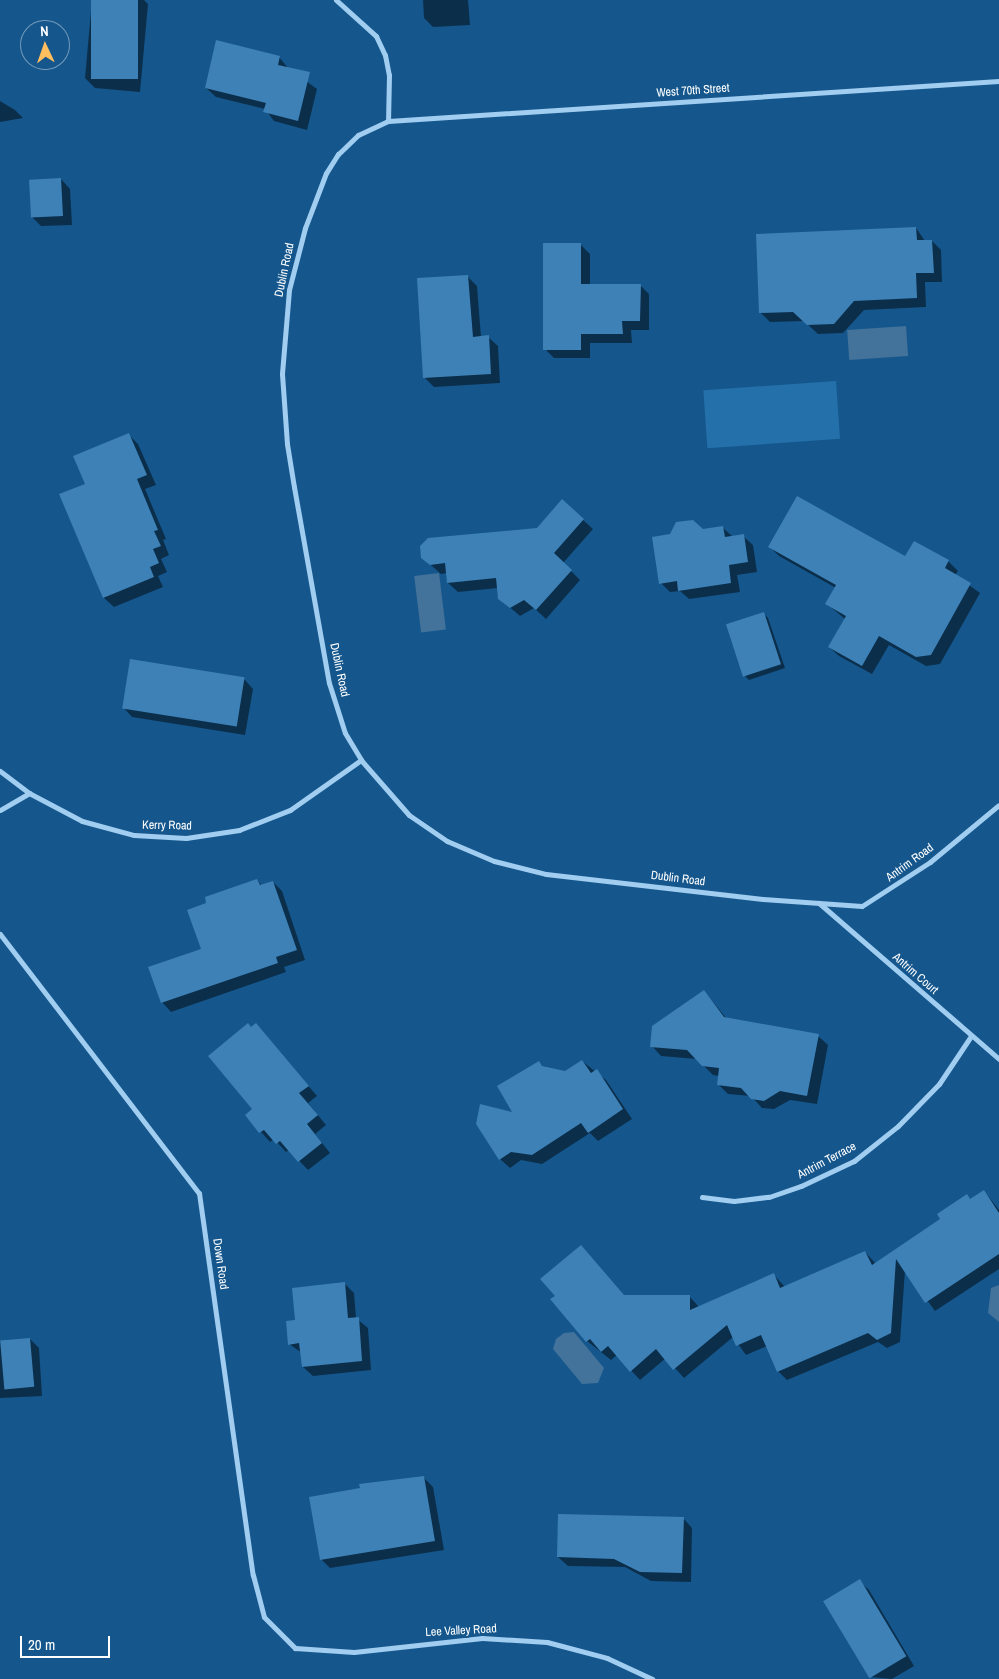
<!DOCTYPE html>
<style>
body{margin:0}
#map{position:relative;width:999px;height:1679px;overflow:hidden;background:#15578d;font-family:"Archivo Narrow",sans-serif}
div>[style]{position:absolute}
.green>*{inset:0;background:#2470aa;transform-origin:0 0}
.water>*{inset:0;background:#43729a;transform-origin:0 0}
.shadow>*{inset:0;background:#0007}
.building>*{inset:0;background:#3d81b6;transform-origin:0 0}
.minor>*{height:5px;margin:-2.5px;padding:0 2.5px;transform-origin:2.5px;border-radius:2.5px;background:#a0cdf0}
span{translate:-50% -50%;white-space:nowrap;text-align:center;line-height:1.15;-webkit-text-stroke:4px #15578d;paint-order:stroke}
.street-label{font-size:12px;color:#fff}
.north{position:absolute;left:20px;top:20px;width:50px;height:50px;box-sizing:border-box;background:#15578d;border:1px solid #739abb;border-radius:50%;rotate:357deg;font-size:14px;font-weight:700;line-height:20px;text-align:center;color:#fff}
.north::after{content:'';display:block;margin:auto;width:18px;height:22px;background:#ffbf5e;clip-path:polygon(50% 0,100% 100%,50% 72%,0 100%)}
.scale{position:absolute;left:20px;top:1636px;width:90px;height:22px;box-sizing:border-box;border:2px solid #fff;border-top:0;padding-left:6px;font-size:15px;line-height:18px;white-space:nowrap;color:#fff;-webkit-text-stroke:4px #15578d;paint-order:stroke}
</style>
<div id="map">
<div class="green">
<i style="left:836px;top:381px;width:58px;height:133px;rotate:86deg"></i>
</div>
<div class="water">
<i style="left:906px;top:326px;width:30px;height:59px;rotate:86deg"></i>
<i style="left:439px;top:573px;width:57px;height:25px;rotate:83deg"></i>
<i style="clip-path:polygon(999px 1285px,999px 1322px,988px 1313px,991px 1288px)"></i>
<i style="clip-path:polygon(574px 1332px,604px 1368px,598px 1383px,582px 1384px,553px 1349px,556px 1339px,564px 1333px)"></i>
</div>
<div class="shadow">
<i style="clip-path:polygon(92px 0,144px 0,148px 4px,140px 92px,95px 88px,85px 78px)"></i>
<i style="clip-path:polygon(423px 0,468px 0,470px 25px,433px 27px,424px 18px)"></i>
<i style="clip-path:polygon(279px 57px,288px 68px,317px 89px,307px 130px,274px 121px,265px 109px,216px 97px,206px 88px)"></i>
<i style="clip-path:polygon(0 101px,15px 110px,23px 118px,0 122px)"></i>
<i style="clip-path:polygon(61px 179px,70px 189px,72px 225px,41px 226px,32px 217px)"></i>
<i style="clip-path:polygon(916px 228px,925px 241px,932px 241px,941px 250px,942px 282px,925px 282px,926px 307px,864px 310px,843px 333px,818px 334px,804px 321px,770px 322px,761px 313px)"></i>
<i style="clip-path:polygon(581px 245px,590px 254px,590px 285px,640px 285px,649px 294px,649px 330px,631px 330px,632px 343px,590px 343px,590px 358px,554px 358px,545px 349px)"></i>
<i style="clip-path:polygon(468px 277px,477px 286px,481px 337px,488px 337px,498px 346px,500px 383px,434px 387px,425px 378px)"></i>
<i style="clip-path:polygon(129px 435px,138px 444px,156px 485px,145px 489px,166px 539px,163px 540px,169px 555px,161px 559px,167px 572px,158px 576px,163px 587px,114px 607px,104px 598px,61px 495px,86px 484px)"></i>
<i style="clip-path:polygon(562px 501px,593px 529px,563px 563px,580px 580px,546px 619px,534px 608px,520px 616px,499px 598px,498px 588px,458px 592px,448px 583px,447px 573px,441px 574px,422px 557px,537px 529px)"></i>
<i style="clip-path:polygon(723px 528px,733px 537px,743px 536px,753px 545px,757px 572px,737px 575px,740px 592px,689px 599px,680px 591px,670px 592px,661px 583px,703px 531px)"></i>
<i style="clip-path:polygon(770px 547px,948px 561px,958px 571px,955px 575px,980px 593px,940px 664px,926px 666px,889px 645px,872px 674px,839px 656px,829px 647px,845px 619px,827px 604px,836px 588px,779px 556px)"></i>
<i style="clip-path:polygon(763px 613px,768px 618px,785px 668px,749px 680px,745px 676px)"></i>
<i style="clip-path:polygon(131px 660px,244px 679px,253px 689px,245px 735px,132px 717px,123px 707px)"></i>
<i style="clip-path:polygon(257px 880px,262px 886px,273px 882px,282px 891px,305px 960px,284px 967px,286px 972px,171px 1012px,162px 1002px)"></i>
<i style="clip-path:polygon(704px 991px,727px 1019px,818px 1036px,828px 1045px,817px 1104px,790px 1100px,774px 1109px,762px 1108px,751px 1096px,728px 1094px,718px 1084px,719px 1076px,713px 1075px,697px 1059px,661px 1056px,652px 1046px)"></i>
<i style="clip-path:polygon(256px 1024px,317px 1096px,308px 1103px,326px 1125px,315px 1134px,330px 1153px,308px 1170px,289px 1150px,286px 1152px,274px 1139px,270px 1142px,246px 1115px,254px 1110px,251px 1029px)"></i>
<i style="clip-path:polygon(582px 1061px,606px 1080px,632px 1119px,598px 1141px,590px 1133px,542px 1164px,521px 1160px,510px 1168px,500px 1159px,515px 1114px,538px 1062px,544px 1068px,565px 1072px)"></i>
<i style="clip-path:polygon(984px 1191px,999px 1210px,999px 1269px,935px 1311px,905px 1270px,900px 1342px,887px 1348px,878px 1342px,787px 1380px,778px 1371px,767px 1346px,746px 1355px,733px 1337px,684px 1378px,666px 1358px,640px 1380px,617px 1355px,611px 1360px,587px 1341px,625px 1297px,689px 1296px,699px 1307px,774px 1275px,785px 1287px,865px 1252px,876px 1264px)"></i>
<i style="clip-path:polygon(344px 1283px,354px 1293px,356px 1318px,368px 1328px,371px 1370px,313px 1376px,303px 1367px,302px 1353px,289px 1344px,296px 1321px)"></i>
<i style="clip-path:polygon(30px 1339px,39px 1348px,42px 1396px,0 1398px,0 1341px)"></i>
<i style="clip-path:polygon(424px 1478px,433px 1487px,444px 1550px,330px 1568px,321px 1559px,361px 1489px,360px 1485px)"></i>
<i style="clip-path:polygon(683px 1518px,692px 1528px,691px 1582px,651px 1581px,625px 1567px,568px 1566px,558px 1557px)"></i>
<i style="clip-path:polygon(859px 1581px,869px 1590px,914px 1666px,892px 1679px,870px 1677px)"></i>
</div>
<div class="building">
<i style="left:91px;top:0;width:47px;height:79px"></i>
<i style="clip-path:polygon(216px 40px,280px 56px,278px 65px,310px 72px,298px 121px,263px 112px,266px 103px,205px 88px)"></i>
<i style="left:61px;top:178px;width:38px;height:32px;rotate:87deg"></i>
<i style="clip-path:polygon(916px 227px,917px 240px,932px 240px,934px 273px,916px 273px,917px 298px,854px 301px,834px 324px,807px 325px,793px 312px,759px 313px,756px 234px)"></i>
<i style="clip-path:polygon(543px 243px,581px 243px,581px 284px,641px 284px,640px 321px,622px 321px,623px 334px,581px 334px,581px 350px,543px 350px)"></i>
<i style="clip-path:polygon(468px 275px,473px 337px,489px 335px,491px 374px,423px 378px,417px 278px)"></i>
<i style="clip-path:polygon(129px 433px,147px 475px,137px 479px,158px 530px,154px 531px,161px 546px,153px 549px,159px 563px,150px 567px,154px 577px,103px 598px,59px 494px,85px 484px,73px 456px)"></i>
<i style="clip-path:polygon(797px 496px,905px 556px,914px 541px,949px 560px,945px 568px,971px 583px,931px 655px,916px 657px,879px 636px,862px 666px,828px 647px,846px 616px,825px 604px,836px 585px,768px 547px)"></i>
<i style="clip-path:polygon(562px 499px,584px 519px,554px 553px,572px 570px,536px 610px,524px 600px,510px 608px,498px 599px,496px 578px,447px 583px,445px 563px,430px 565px,421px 558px,420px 546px,428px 538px,537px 528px)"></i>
<i style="clip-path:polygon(693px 520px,703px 529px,723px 526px,725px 537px,744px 534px,748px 562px,729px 565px,731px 583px,678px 591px,677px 581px,659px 584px,652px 537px,670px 534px,676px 522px)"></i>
<i style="left:764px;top:612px;width:55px;height:40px;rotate:72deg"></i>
<i style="left:130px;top:659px;width:116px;height:50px;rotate:9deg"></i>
<i style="clip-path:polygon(257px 879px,260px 885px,273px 881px,297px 950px,276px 957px,278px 963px,161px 1003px,148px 967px,201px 949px,187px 910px,206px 903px,205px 897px)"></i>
<i style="clip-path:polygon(704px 990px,724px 1017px,819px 1034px,807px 1096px,780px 1091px,764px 1101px,751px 1099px,741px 1088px,717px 1085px,719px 1068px,702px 1066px,687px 1050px,650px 1047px,652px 1026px)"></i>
<i style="clip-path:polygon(248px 1023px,251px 1027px,256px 1023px,309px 1086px,299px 1093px,318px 1115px,307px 1124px,322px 1143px,298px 1162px,280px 1141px,276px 1144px,264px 1130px,259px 1133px,245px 1115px,252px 1109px,208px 1056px)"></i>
<i style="clip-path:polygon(582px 1060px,591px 1073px,597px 1069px,623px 1109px,588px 1133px,581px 1123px,532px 1155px,511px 1152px,499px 1160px,476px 1124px,480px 1104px,512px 1112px,497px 1086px,539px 1061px,542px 1066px,565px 1071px)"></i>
<i style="clip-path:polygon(984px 1190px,999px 1213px,999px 1254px,925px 1303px,896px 1259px,891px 1333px,877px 1340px,868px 1333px,777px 1372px,761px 1335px,736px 1346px,727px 1325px,673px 1370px,656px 1349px,630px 1372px,608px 1346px,601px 1352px,590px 1339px,586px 1342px,550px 1299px,555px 1296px,540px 1279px,581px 1245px,624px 1295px,690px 1295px,690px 1310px,774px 1273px,780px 1288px,865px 1251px,872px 1265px,940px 1219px,937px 1214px,967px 1194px,970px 1199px)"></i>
<i style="clip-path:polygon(345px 1282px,348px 1318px,359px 1317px,362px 1361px,302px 1367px,299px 1343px,288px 1345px,286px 1321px,295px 1320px,292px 1288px)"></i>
<i style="left:30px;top:1338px;width:49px;height:30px;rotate:85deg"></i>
<i style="clip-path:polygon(424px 1476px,435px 1541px,320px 1560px,309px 1497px,360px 1488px,359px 1484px)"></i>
<i style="clip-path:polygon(558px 1514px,684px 1517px,682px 1573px,640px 1572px,614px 1559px,557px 1557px)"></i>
<i style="left:860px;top:1579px;width:90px;height:43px;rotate:59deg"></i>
</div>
<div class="minor">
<i style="left:336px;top:0;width:54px;rotate:42deg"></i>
<i style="left:376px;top:36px;width:21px;rotate:65deg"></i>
<i style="left:385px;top:55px;width:20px;rotate:79deg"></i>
<i style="left:389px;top:75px;width:46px;rotate:91.2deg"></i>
<i style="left:999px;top:81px;width:612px;rotate:176.25deg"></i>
<i style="left:388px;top:121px;width:33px;rotate:155deg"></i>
<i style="left:358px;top:135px;width:28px;rotate:136deg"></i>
<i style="left:338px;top:154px;width:22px;rotate:122deg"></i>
<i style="left:326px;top:173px;width:59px;rotate:110.9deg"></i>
<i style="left:305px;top:228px;width:64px;rotate:104.5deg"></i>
<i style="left:289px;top:290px;width:84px;rotate:94.8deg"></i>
<i style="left:282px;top:374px;width:70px;rotate:85.9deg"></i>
<i style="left:287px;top:444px;width:44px;rotate:80.8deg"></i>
<i style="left:294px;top:487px;width:199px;rotate:79.9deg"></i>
<i style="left:329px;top:683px;width:52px;rotate:72.3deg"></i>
<i style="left:345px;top:733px;width:31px;rotate:59deg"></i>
<i style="left:361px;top:760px;width:73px;rotate:48.9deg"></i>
<i style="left:409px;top:815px;width:46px;rotate:34.4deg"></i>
<i style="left:447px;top:841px;width:51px;rotate:23.1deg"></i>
<i style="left:494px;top:861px;width:54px;rotate:14deg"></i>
<i style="left:546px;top:874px;width:218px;rotate:6.6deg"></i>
<i style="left:763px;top:899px;width:99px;rotate:4deg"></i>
<i style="left:862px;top:906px;width:81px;rotate:-32.9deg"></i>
<i style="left:930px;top:862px;width:89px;rotate:-39.6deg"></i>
<i style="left:0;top:771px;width:36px;rotate:37deg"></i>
<i style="left:29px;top:793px;width:60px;rotate:27.8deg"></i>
<i style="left:82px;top:821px;width:54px;rotate:15.1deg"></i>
<i style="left:134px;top:835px;width:52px;rotate:3.3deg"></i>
<i style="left:186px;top:838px;width:54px;rotate:-8.6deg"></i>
<i style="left:239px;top:830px;width:55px;rotate:-21.4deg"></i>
<i style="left:290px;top:810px;width:87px;rotate:-35.2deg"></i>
<i style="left:0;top:810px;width:34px;rotate:-30deg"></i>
<i style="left:819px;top:903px;width:238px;rotate:40.9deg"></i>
<i style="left:0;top:934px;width:327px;rotate:52.5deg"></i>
<i style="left:199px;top:1193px;width:386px;rotate:82deg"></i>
<i style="left:253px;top:1575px;width:43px;rotate:75.3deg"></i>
<i style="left:264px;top:1617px;width:44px;rotate:45deg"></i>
<i style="left:295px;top:1648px;width:59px;rotate:3.9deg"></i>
<i style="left:354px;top:1652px;width:129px;rotate:-6.2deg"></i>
<i style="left:482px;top:1638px;width:65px;rotate:3.5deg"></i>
<i style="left:547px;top:1642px;width:62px;rotate:14.9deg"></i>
<i style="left:607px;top:1658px;width:50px;rotate:25deg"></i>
<i style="left:702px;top:1197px;width:32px;rotate:7deg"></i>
<i style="left:734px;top:1201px;width:35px;rotate:-7deg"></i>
<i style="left:769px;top:1197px;width:34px;rotate:-19deg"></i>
<i style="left:801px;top:1186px;width:59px;rotate:-25.3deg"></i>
<i style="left:854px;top:1161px;width:56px;rotate:-38.5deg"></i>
<i style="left:898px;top:1126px;width:59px;rotate:-45.7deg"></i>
<i style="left:939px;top:1084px;width:58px;rotate:-56.3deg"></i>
</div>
<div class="street-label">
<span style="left:693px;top:91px;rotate:-4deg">West 70th Street</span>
<span style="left:285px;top:270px;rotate:-78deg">Dublin Road</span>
<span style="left:339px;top:670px;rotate:78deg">Dublin Road</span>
<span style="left:167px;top:826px;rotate:1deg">Kerry Road</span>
<span style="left:910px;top:863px;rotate:-36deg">Antrim Road</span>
<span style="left:678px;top:879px;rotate:7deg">Dublin Road</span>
<span style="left:915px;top:974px;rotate:41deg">Antrim Court</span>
<span style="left:827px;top:1161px;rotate:-28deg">Antrim Terrace</span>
<span style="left:220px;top:1264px;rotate:82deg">Down Road</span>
<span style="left:461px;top:1631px;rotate:-3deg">Lee Valley Road</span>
</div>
<div class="north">N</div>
<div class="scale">20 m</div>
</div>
